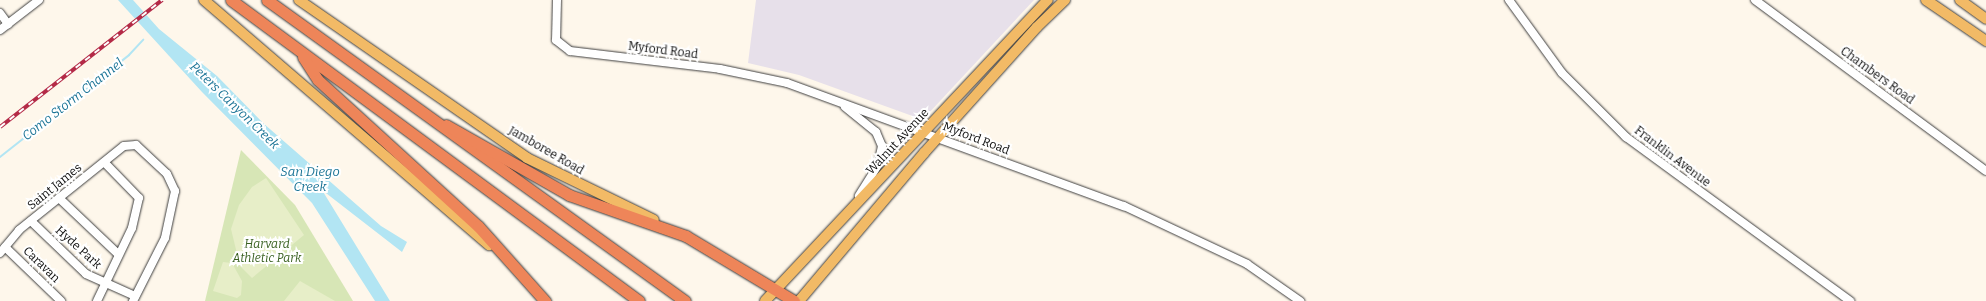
<!DOCTYPE html>
<style>
body{margin:0}
#map{position:relative;width:1986px;height:301px;overflow:hidden;background:#fef7eb;font-family:Bitter,serif}
div>[style]{position:absolute}
.industrial>*{inset:0;background:#e7e0ea}
.green>*{inset:0;background:#d7e6b6}
.pitch>*{inset:0;background:#e7eec8}
.water>*{inset:0;background:#b2e5f3}
.stream>*{height:2px;margin:-1px;padding:0 1px;transform-origin:1px;border-radius:1px;background:#b2e5f3}
.roads{filter:drop-shadow(0 0 1px #3e3e3e) drop-shadow(0 0 1px #3e3e3e)}
.minor>*{height:8px;margin:-4px;padding:0 4px;transform-origin:4px;border-radius:4px;background:#fff}
.major>*{height:10px;margin:-5px;padding:0 5px;transform-origin:5px;border-radius:5px;background:#f2ba66}
.highway>*{height:11px;margin:-5.5px;padding:0 5.5px;transform-origin:5.5px;border-radius:5.5px;background:#ee8559}
.rail>*{height:3.5px;margin-top:-1.75px;transform-origin:0;background:repeating-linear-gradient(90deg,#fff 0 6px,#b42a47 0 12px);box-sizing:border-box;border-block:1px solid #b42a47}
span{translate:-50% -50%;white-space:nowrap;text-align:center;line-height:1.15;-webkit-text-stroke:4px #fff;paint-order:stroke}
.street-label{font-size:12px;color:#0b0b0b}
.park-label{font-size:12px;color:#375f1f;font-style:italic}
.water-label{font-size:13px;color:#1b7496;font-style:italic}
</style>
<div id="map">
<div class="industrial">
<i style="clip-path:polygon(756px 0,1034px 0,928px 114px,918px 118px,799px 75px,748px 63px)"></i>
</div>
<div class="green">
<i style="clip-path:polygon(241px 150px,295px 205px,353px 301px,205px 301px)"></i>
</div>
<div class="pitch">
<i style="clip-path:polygon(266px 178px,304px 235px,252px 278px,240px 266px,231px 229px,239px 205px,252px 187px)"></i>
<i style="clip-path:polygon(223px 262px,232px 263px,242px 281px,241px 295px,237px 298px,213px 291px)"></i>
<i style="clip-path:polygon(300px 281px,335px 301px,284px 301px)"></i>
</div>
<div class="water">
<i style="clip-path:polygon(118px 0,133px 0,159px 29px,217px 76px,263px 123px,381px 226px,407px 242px,402px 252px,322px 190px,390px 301px,375px 301px,312px 203px,202px 92px)"></i>
</div>
<div class="stream">
<i style="left:0;top:157px;width:164px;rotate:-38.3deg"></i>
<i style="left:129px;top:55px;width:21px;rotate:-47deg"></i>
</div>
<div class="roads">
<div class="minor">
<i style="left:557px;top:0;width:40px;rotate:91.4deg"></i>
<i style="left:556px;top:40px;width:18px;rotate:38deg"></i>
<i style="left:570px;top:51px;width:151px;rotate:6.8deg"></i>
<i style="left:720px;top:69px;width:68px;rotate:11.8deg"></i>
<i style="left:787px;top:83px;width:359px;rotate:20.1deg"></i>
<i style="left:1124px;top:206px;width:136px;rotate:25.2deg"></i>
<i style="left:1247px;top:264px;width:65px;rotate:34.9deg"></i>
<i style="left:1509px;top:0;width:90px;rotate:54deg"></i>
<i style="left:1562px;top:73px;width:91px;rotate:45deg"></i>
<i style="left:1626px;top:137px;width:278px;rotate:36.2deg"></i>
<i style="left:1755px;top:0;width:287px;rotate:36.5deg"></i>
<i style="left:0;top:13px;width:14px;rotate:54deg"></i>
<i style="left:0;top:30px;width:49px;rotate:-37.6deg"></i>
<i style="left:845px;top:107px;width:40px;rotate:39deg"></i>
<i style="left:876px;top:132px;width:15px;rotate:67deg"></i>
<i style="left:882px;top:146px;width:19px;rotate:102deg"></i>
<i style="left:878px;top:165px;width:36px;rotate:122deg"></i>
<i style="left:59px;top:198px;width:81px;rotate:43.5deg"></i>
<i style="left:31px;top:221px;width:76px;rotate:43.9deg"></i>
<i style="left:86px;top:274px;width:54px;rotate:24.2deg"></i>
<i style="left:5px;top:247px;width:78px;rotate:44deg"></i>
<i style="left:0;top:253px;width:30px;rotate:-50deg"></i>
<i style="left:19px;top:230px;width:134px;rotate:-38.7deg"></i>
<i style="left:124px;top:146px;width:12px;rotate:-5deg"></i>
<i style="left:136px;top:145px;width:42px;rotate:43.1deg"></i>
<i style="left:167px;top:174px;width:19px;rotate:65deg"></i>
<i style="left:175px;top:191px;width:48px;rotate:102deg"></i>
<i style="left:165px;top:238px;width:71px;rotate:116.9deg"></i>
<i style="left:97px;top:301px;width:81px;rotate:-64.4deg"></i>
<i style="left:132px;top:228px;width:31px;rotate:-77deg"></i>
<i style="left:139px;top:198px;width:49px;rotate:-134.2deg"></i>
</div>
<div class="major">
<i style="left:204px;top:0;width:376px;rotate:40.7deg"></i>
<i style="left:299px;top:0;width:277px;rotate:34.7deg"></i>
<i style="left:527px;top:158px;width:141px;rotate:26deg"></i>
<i style="left:1926px;top:0;width:73px;rotate:34.3deg"></i>
<i style="left:1960px;top:0;width:32px;rotate:36deg"></i>
<i style="left:765px;top:301px;width:413px;rotate:-46.8deg"></i>
<i style="left:799px;top:301px;width:194px;rotate:-49.8deg"></i>
<i style="left:924px;top:153px;width:169px;rotate:-48.1deg"></i>
<i style="left:1037px;top:27px;width:39px;rotate:-44deg"></i>
</div>
<div class="highway">
<i style="left:231px;top:0;width:507px;rotate:36.42deg"></i>
<i style="left:267px;top:0;width:515px;rotate:35.76deg"></i>
<i style="left:303px;top:57px;width:27px;rotate:57deg"></i>
<i style="left:318px;top:80px;width:217px;rotate:42.4deg"></i>
<i style="left:478px;top:226px;width:101px;rotate:48.2deg"></i>
<i style="left:446px;top:125px;width:142px;rotate:29.6deg"></i>
<i style="left:569px;top:195px;width:124px;rotate:19.3deg"></i>
<i style="left:686px;top:236px;width:126px;rotate:31deg"></i>
</div>
</div>
<div class="rail">
<i style="left:0;top:127px;width:206px;rotate:-38.1deg"></i>
</div>
<div class="street-label">
<span style="left:663px;top:51px;rotate:7deg">Myford Road</span>
<span style="left:1877px;top:76px;rotate:36deg">Chambers Road</span>
<span style="left:976px;top:139px;rotate:21deg">Myford Road</span>
<span style="left:898px;top:142px;rotate:-47deg">Walnut Avenue</span>
<span style="left:546px;top:151px;rotate:30deg">Jamboree Road</span>
<span style="left:1672px;top:157px;rotate:37deg">Franklin Avenue</span>
<span style="left:55px;top:187px;rotate:-39deg">Saint James</span>
<span style="left:78px;top:248px;rotate:42deg">Hyde Park</span>
<span style="left:41px;top:265px;rotate:44deg">Caravan</span>
</div>
<div class="park-label">
<span style="left:267px;top:252px">Harvard<br>Athletic Park</span>
</div>
<div class="water-label">
<span style="left:73px;top:100px;rotate:-38deg">Como Storm Channel</span>
<span style="left:234px;top:106px;rotate:44deg">Peters Canyon Creek</span>
<span style="left:310px;top:180px">San Diego<br>Creek</span>
</div>
</div>
